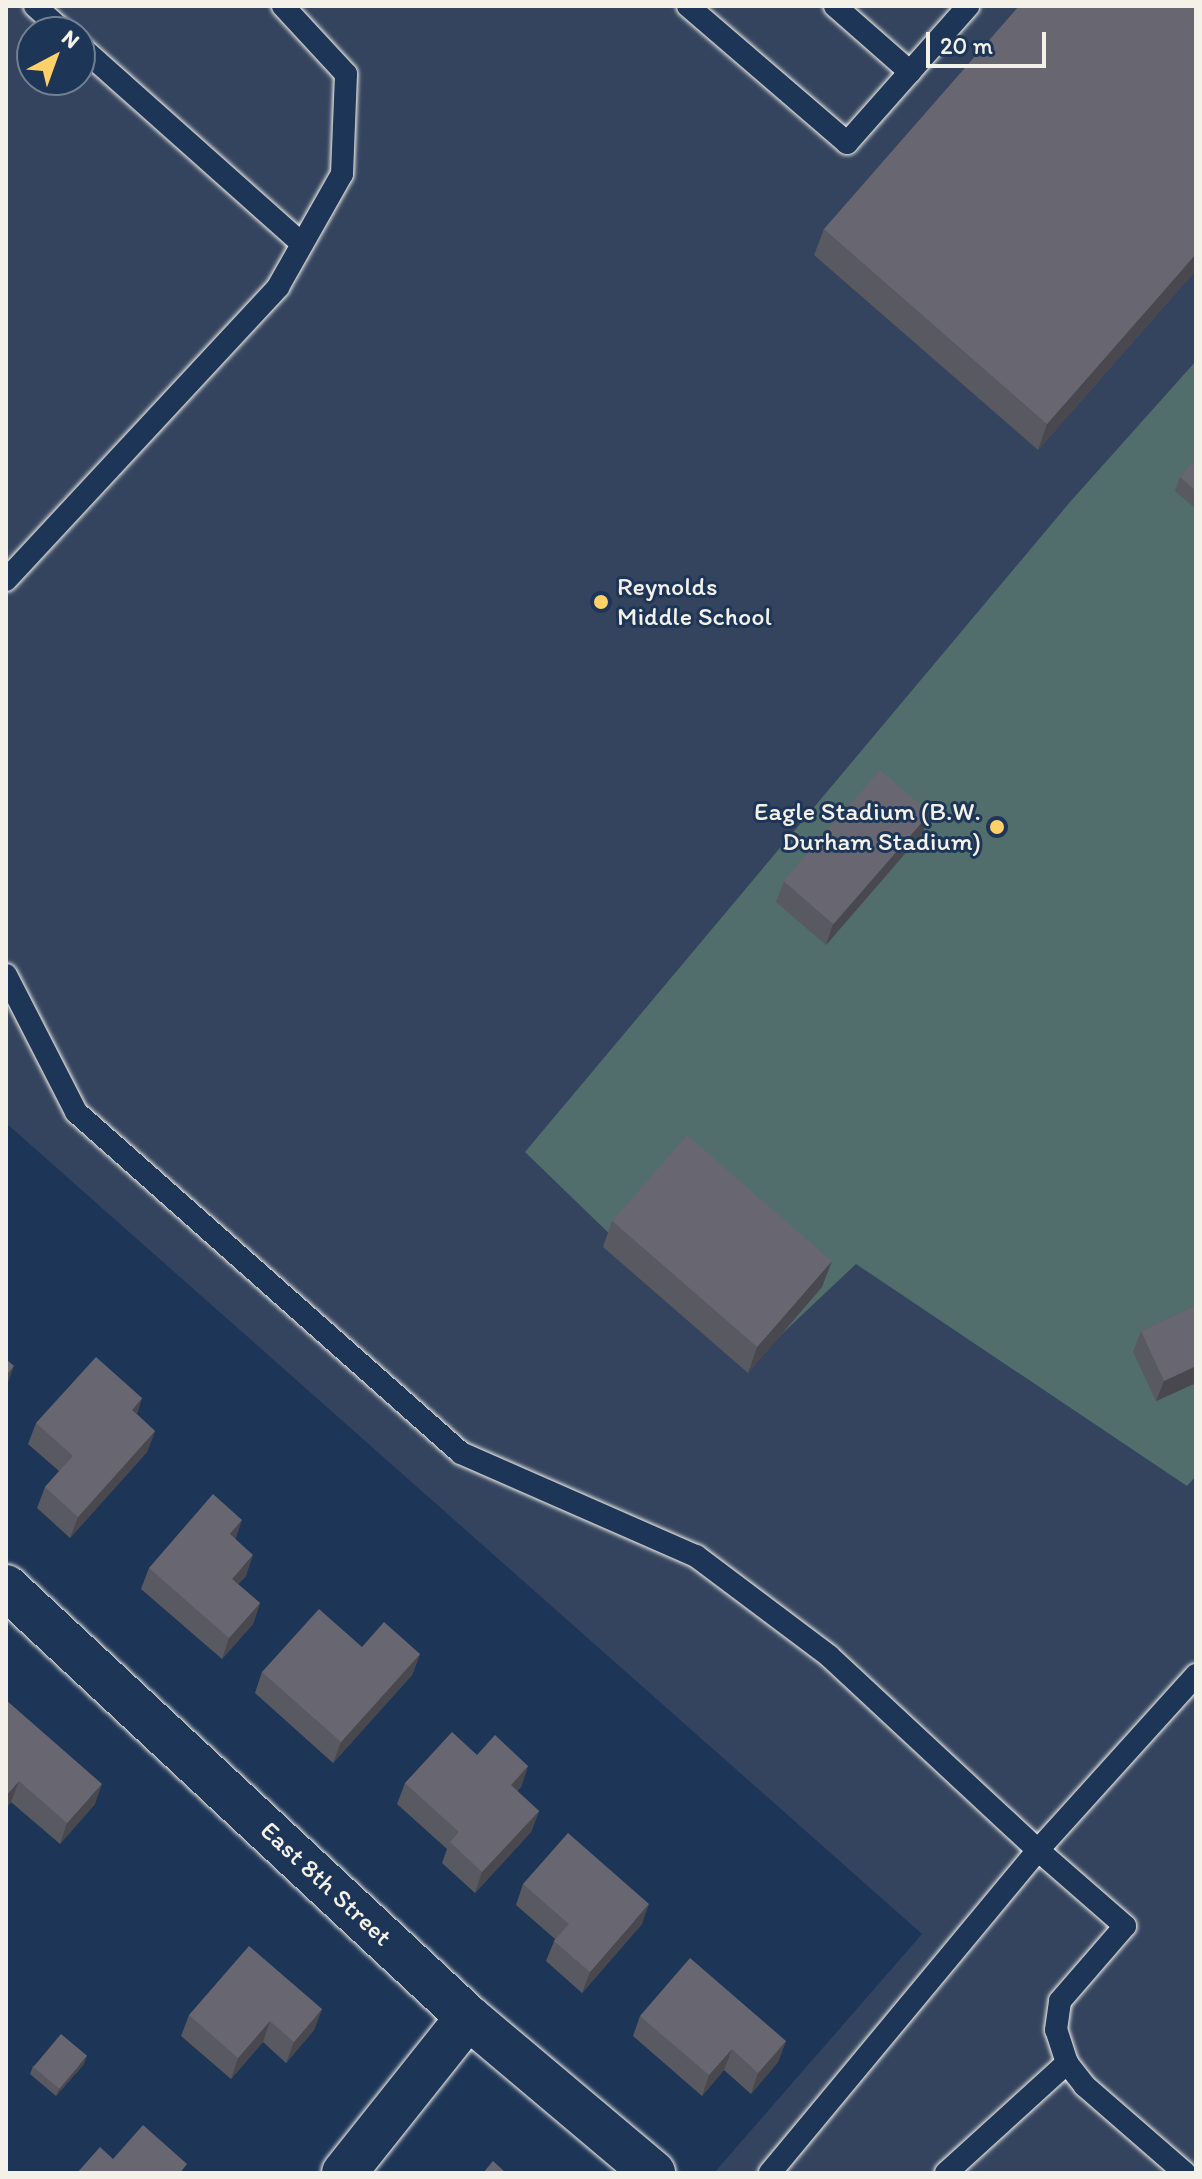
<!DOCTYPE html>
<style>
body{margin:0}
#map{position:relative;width:1202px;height:2179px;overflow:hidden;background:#1d3557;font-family:Itim,sans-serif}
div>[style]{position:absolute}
.built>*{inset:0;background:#34445f}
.green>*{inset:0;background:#516d6c}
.roads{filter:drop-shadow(0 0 2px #f4f1e8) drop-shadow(0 0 2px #f4f1e8)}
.lane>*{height:22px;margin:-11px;padding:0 11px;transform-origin:11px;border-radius:11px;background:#1d3557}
.street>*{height:44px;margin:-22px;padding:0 22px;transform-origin:22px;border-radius:22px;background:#1d3557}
.wall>*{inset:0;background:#595961}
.shaded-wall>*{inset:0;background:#49484f}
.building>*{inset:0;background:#686771;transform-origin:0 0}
.dots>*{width:22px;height:22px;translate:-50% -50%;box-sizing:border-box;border:4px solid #1d3557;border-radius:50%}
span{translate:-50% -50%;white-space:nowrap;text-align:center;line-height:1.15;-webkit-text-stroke:6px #1d3557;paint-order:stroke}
.poi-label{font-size:26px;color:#f4f1e8}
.left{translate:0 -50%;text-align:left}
.right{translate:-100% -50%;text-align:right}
.street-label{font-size:26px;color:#f4f1e8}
.frame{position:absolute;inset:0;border:8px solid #f4f1e8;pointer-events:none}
.north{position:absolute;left:16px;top:16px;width:80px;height:80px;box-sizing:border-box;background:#1d3557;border:2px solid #738091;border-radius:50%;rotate:41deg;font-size:22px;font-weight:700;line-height:32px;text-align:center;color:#f4f1e8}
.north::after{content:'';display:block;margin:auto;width:28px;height:36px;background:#ffd166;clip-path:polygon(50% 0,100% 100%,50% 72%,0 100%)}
.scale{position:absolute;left:926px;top:32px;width:120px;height:36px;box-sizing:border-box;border:4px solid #f4f1e8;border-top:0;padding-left:10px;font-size:24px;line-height:28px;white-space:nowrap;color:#f4f1e8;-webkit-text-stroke:6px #1d3557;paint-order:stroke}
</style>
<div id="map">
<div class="built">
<i style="clip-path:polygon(evenodd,6px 6px,1196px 6px,1196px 2173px,714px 2173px,922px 1934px,6px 1123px,6px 6px,32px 32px,80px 32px,80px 80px,32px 80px,32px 32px)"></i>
</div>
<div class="green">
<i style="clip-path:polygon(1196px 361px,1196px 1476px,1187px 1486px,856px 1264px,747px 1367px,525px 1152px,1070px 502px)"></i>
</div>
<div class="roads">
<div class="lane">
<i style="left:35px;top:6px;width:39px;rotate:42deg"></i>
<i style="left:688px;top:6px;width:210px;rotate:40.7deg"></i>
<i style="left:847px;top:143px;width:183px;rotate:-48.5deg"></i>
<i style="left:835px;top:6px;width:100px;rotate:41.3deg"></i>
<i style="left:80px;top:46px;width:297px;rotate:41.7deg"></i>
<i style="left:6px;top:580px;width:400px;rotate:-47.1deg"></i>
<i style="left:278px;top:287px;width:130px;rotate:-60.5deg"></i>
<i style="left:342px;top:174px;width:100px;rotate:-87.7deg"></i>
<i style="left:346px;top:74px;width:93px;rotate:-132.8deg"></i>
<i style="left:6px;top:975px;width:154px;rotate:62.9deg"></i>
<i style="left:76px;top:1112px;width:514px;rotate:41.53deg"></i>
<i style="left:461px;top:1453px;width:257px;rotate:23.7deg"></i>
<i style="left:696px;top:1556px;width:166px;rotate:36.9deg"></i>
<i style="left:829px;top:1656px;width:285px;rotate:42.9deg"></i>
<i style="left:1038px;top:1850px;width:420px;rotate:129.7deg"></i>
<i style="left:946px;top:2173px;width:164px;rotate:-42.3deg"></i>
<i style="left:1185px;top:2173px;width:133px;rotate:-139deg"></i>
<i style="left:1085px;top:2086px;width:29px;rotate:-128deg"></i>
<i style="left:1067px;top:2063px;width:35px;rotate:-108deg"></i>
<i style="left:1056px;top:2030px;width:29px;rotate:-82deg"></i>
<i style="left:1060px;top:2001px;width:99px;rotate:-49.1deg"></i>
<i style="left:1125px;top:1926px;width:116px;rotate:-138.9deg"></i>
<i style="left:1038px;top:1850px;width:236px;rotate:-47.9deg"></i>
</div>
<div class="street">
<i style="left:6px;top:1587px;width:631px;rotate:42.95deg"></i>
<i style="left:468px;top:2017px;width:242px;rotate:40.1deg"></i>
<i style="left:344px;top:2173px;width:199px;rotate:-51.5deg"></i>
</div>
</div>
<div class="wall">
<i style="clip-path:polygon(824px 229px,1196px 270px,1038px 450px,814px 255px)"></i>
<i style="clip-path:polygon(1196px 458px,1196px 509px,1175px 491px,1180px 477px)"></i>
<i style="clip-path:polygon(930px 813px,922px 834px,826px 945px,776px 902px,784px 881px)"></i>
<i style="clip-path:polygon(612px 1221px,822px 1287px,748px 1373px,603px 1247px)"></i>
<i style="clip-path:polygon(1196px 1305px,1196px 1383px,1156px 1401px,1133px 1352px,1141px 1331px)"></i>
<i style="clip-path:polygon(142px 1398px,137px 1414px,155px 1431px,147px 1452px,70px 1538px,37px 1508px,45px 1487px,59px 1471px,28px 1444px,36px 1423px)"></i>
<i style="clip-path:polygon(235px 1539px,246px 1576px,238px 1584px,260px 1603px,253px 1624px,222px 1659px,141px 1589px,149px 1568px)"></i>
<i style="clip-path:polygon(362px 1647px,420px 1654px,412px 1675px,333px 1763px,255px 1693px,262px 1672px)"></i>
<i style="clip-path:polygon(6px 1700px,95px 1804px,60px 1844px,11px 1802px,6px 1808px)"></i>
<i style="clip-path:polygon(477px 1755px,528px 1766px,521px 1787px,517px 1791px,539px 1811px,531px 1832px,475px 1893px,442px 1863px,447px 1849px,397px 1804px,405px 1783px)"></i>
<i style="clip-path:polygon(523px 1884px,642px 1924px,582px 1993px,546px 1961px,555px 1939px,516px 1905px)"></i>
<i style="clip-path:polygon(322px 2009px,314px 2030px,286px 2063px,263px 2042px,231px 2079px,181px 2036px,189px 2015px)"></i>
<i style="clip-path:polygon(640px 2016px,786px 2041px,778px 2062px,751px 2094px,724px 2070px,702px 2096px,633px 2036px)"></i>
<i style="clip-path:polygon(84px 2064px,56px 2096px,30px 2074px,33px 2066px)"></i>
</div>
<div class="shaded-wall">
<i style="clip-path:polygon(1196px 254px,1196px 270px,1038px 450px,1047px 424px)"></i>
<i style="clip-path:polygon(930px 813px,922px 834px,826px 945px,833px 924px)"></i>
<i style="clip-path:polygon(832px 1261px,822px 1287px,748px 1373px,757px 1347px)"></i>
<i style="clip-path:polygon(14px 1366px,9px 1380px,6px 1384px,6px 1376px)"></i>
<i style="clip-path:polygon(1196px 1366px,1196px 1383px,1156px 1401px,1164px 1381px)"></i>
<i style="clip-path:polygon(142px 1398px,135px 1419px,132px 1410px)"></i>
<i style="clip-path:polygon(155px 1431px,147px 1452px,70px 1538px,78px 1517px)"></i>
<i style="clip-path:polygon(242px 1520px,235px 1541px,230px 1534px)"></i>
<i style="clip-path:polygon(253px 1555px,246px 1576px,225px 1599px,232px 1579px)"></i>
<i style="clip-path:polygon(260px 1603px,253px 1624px,222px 1659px,229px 1638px)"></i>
<i style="clip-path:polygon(420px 1654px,412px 1675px,333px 1763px,341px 1742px)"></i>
<i style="clip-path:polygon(528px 1766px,521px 1787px,504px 1806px,511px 1785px)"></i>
<i style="clip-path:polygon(19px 1781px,11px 1802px,6px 1808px,6px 1796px)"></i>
<i style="clip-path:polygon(102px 1784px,95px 1804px,60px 1844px,67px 1823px)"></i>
<i style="clip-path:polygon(539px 1811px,531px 1832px,475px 1893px,482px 1872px)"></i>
<i style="clip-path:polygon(649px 1904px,642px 1924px,582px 1993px,590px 1972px)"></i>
<i style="clip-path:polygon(322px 2009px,314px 2030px,286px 2063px,294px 2042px)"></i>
<i style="clip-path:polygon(270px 2021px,263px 2042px,231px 2079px,238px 2058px)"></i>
<i style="clip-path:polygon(786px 2041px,778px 2062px,751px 2094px,758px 2073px)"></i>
<i style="clip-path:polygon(732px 2049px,724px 2070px,702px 2096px,709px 2075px)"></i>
<i style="clip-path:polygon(87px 2056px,84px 2064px,56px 2096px,59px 2089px)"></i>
</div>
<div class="building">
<i style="clip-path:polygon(1019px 6px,1196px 6px,1196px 254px,1047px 424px,824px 229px)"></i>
<i style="clip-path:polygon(1196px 458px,1196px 491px,1180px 477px)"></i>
<i style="left:880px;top:770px;width:66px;height:147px;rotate:41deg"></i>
<i style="left:687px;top:1135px;width:192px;height:114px;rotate:41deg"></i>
<i style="clip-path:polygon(1196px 1305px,1196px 1366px,1164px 1381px,1141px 1331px)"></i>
<i style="clip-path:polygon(96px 1357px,142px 1398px,132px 1410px,155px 1431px,78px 1517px,45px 1487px,73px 1456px,36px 1423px)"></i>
<i style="clip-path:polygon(6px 1359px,14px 1366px,6px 1376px)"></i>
<i style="clip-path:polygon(213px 1494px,242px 1520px,230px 1534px,253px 1555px,232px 1579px,260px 1603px,229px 1638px,149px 1568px)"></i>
<i style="clip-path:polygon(319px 1609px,362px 1647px,384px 1622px,420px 1654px,341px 1742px,262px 1672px)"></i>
<i style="clip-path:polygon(6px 1700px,102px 1784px,67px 1823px,19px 1781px,6px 1796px)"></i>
<i style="clip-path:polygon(452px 1732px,477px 1755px,495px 1735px,528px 1766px,511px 1785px,539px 1811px,482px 1872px,450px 1842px,459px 1832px,405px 1783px)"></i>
<i style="clip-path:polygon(568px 1833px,649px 1904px,590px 1972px,554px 1941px,569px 1924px,523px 1884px)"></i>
<i style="clip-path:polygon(249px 1946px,322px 2009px,294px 2042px,270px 2021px,238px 2058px,189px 2015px)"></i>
<i style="clip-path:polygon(690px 1958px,786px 2041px,758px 2073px,732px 2049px,709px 2075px,640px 2016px)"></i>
<i style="left:61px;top:2034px;width:34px;height:43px;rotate:40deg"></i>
<i style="clip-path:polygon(143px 2125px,187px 2164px,180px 2173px,77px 2173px,100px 2147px,113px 2159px)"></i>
<i style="clip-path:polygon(493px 2161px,506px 2173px,483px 2173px)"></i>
</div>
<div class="dots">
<i style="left:601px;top:602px;background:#ffd166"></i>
<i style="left:997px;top:827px;background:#ffd166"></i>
</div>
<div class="poi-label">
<span class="left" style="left:617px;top:602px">Reynolds<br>Middle School</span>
<span class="right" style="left:981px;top:827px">Eagle Stadium (B.W.<br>Durham Stadium)</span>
</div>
<div class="street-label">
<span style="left:326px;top:1884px;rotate:43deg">East 8th Street</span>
</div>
<div class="frame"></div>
<div class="north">N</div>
<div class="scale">20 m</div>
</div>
